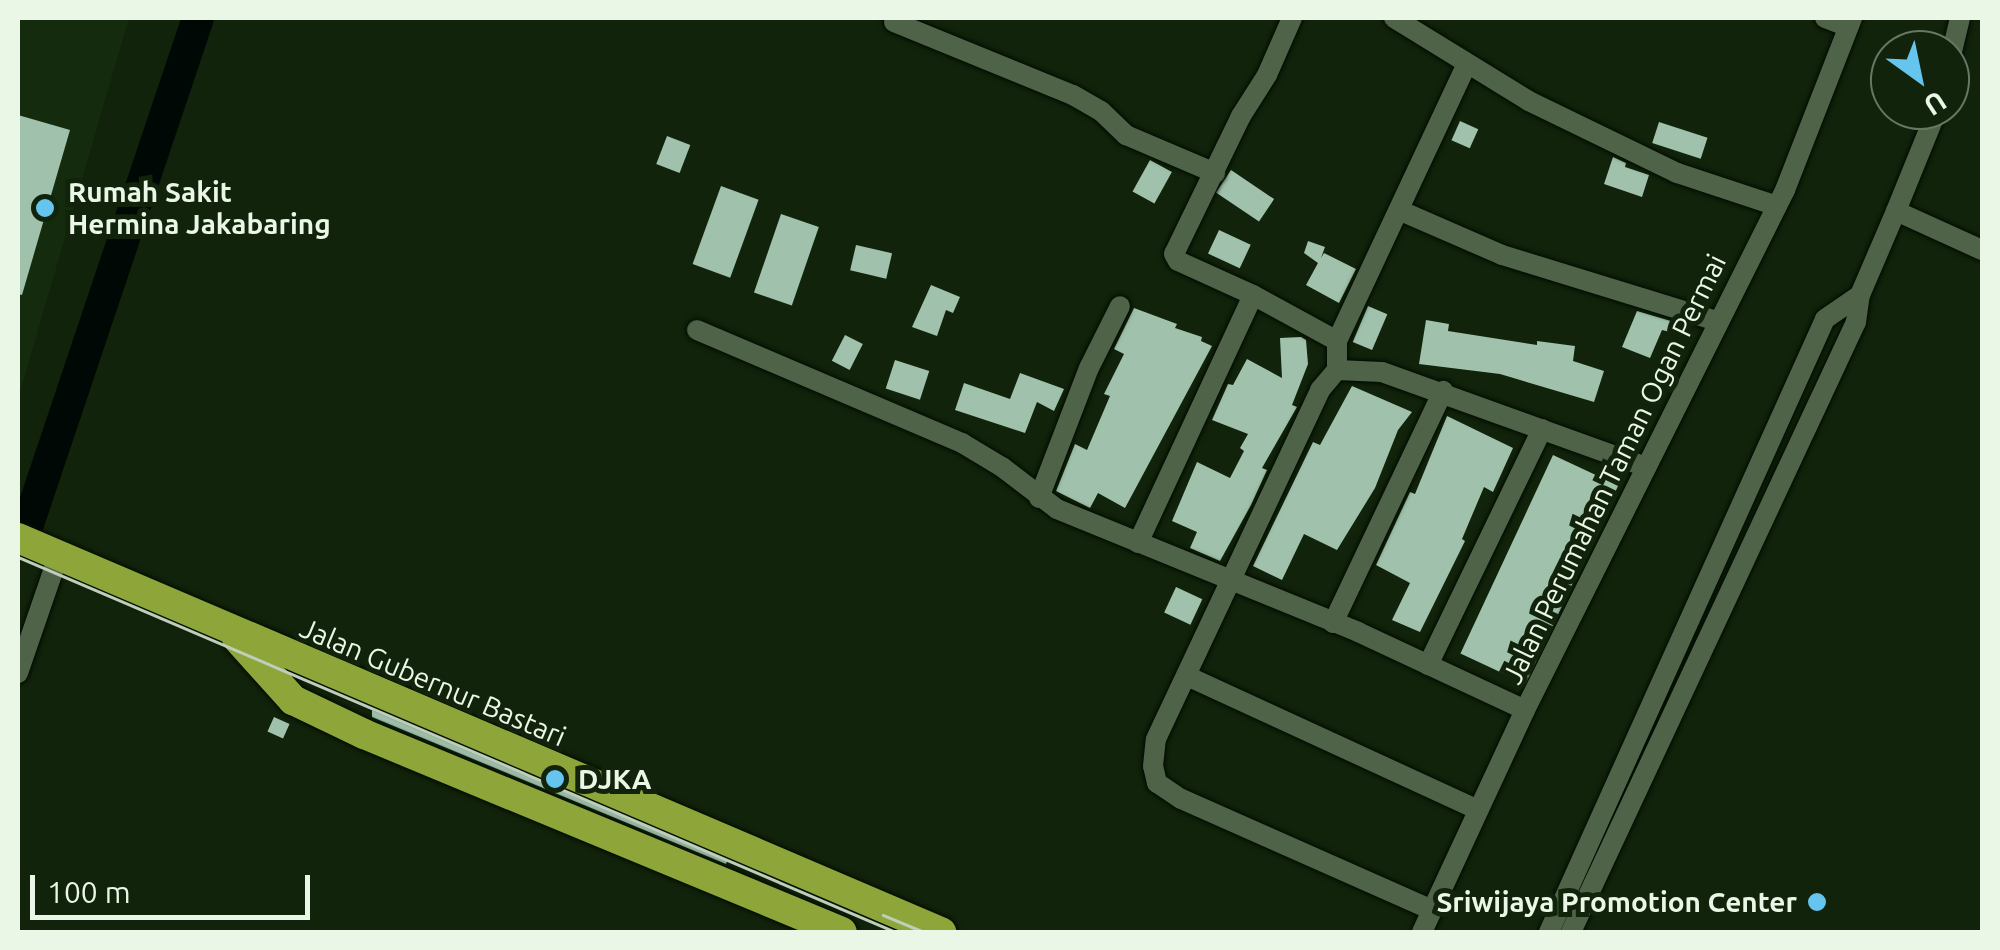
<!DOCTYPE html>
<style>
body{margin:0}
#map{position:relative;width:2000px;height:950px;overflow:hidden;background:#11230b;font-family:Ubuntu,sans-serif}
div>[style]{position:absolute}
.built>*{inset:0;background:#152b0e}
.river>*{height:32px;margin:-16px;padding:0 16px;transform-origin:16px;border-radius:16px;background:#000805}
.building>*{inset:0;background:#a0c2ac;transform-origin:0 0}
.roads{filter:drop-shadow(0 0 2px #010c00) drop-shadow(0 0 2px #010c00)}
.street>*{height:20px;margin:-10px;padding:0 10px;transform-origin:10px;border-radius:10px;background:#4f6348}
.highway>*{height:30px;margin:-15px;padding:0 15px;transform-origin:15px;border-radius:15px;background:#8ea53a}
.tram>*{height:2.5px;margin:-1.25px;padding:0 1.25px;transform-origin:1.25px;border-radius:1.25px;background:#bfcdbb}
.dots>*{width:28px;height:28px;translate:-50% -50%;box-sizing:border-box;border:5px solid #11230b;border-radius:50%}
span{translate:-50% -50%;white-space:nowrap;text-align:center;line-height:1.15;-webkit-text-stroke:10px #11230b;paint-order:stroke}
.poi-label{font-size:28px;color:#eaf6e6;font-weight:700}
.left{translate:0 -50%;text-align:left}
.right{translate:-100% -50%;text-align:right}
.street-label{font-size:28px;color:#eaf6e6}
.frame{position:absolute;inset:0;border:20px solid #eaf6e6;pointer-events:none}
.north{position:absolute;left:1870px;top:30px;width:100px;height:100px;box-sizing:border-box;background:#11230b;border:2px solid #687763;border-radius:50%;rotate:147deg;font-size:28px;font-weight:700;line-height:40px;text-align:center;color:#eaf6e6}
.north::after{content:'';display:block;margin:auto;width:35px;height:45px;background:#65c5ee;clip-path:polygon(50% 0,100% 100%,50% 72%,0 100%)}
.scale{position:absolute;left:30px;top:875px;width:280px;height:45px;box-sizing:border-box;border:5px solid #eaf6e6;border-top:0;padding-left:12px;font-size:30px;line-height:35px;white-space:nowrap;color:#eaf6e6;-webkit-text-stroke:8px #11230b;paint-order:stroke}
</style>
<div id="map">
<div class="built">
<i style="clip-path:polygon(18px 18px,129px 18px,18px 399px)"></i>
</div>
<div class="river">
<i style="left:28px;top:524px;width:534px;rotate:-71.43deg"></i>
</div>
<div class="building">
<i style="clip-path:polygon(18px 115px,70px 130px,22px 295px,18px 294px)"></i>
<i style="left:1460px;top:121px;width:20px;height:21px;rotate:24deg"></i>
<i style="left:1659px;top:122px;width:51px;height:22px;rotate:18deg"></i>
<i style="left:667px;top:136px;width:25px;height:30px;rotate:21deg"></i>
<i style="clip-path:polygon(1613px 157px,1626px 163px,1625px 167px,1649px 175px,1642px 197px,1604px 184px)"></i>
<i style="left:1150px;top:160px;width:25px;height:36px;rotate:29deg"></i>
<i style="left:1231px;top:170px;width:52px;height:27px;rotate:34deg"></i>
<i style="left:721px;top:186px;width:40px;height:83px;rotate:20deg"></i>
<i style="left:781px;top:214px;width:40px;height:83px;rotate:19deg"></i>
<i style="left:1219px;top:230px;width:35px;height:26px;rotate:25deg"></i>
<i style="clip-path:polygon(1308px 241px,1325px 247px,1321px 258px,1324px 253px,1356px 269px,1339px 303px,1306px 285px,1318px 263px,1304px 253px)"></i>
<i style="left:856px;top:245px;width:37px;height:26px;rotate:13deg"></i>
<i style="clip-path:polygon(931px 285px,960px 297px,953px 313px,946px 310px,937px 336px,912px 327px)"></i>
<i style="left:1368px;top:306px;width:21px;height:39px;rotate:23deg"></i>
<i style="clip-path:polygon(1134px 308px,1177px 324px,1175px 328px,1202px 337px,1201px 341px,1212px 346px,1125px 508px,1098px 493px,1090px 508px,1056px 491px,1075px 444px,1087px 450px,1110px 396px,1104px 394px,1124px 354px,1114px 349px)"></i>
<i style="clip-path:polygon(1637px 311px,1681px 324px,1678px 334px,1662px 330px,1650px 358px,1622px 347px)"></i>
<i style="clip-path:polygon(1426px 320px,1449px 324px,1448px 331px,1537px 345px,1537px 341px,1575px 346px,1573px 361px,1604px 371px,1594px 402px,1500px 374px,1419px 364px)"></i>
<i style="left:845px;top:335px;width:20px;height:29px;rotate:27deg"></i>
<i style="clip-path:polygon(1301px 337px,1306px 340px,1308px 364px,1292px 405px,1297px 407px,1262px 468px,1267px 470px,1251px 505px,1220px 561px,1190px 548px,1197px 532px,1172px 521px,1197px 462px,1230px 478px,1244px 451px,1240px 448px,1248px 434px,1212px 420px,1228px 384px,1233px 385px,1247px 359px,1282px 378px,1280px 338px)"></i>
<i style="left:895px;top:360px;width:36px;height:30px;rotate:18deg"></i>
<i style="clip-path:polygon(1020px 373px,1064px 389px,1054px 411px,1037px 402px,1025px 433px,955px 410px,964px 383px,1010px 399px)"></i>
<i style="clip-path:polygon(1352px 386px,1412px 412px,1398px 430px,1375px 488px,1337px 550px,1304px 534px,1282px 580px,1253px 566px,1313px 442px,1320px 445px)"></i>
<i style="clip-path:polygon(1447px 416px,1513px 448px,1493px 492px,1484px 487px,1462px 539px,1465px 541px,1420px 632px,1392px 620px,1410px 583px,1376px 565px,1410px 492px,1415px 494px)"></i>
<i style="left:1553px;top:455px;width:72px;height:219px;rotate:25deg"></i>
<i style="left:1176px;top:587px;width:29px;height:28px;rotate:25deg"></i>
<i style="clip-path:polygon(372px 710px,727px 861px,726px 864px,372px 717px)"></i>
<i style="left:274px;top:717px;width:17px;height:16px;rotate:24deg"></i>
</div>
<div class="roads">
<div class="street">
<i style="left:1292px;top:18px;width:62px;rotate:113.7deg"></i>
<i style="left:1267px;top:75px;width:49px;rotate:122.4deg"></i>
<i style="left:1241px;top:116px;width:153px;rotate:115.9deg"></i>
<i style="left:1174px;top:254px;width:8px;rotate:60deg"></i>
<i style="left:1178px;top:261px;width:82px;rotate:24.4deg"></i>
<i style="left:1253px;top:295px;width:96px;rotate:28.7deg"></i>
<i style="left:1337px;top:341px;width:29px;rotate:90deg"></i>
<i style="left:1394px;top:18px;width:158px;rotate:31.6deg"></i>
<i style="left:1529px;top:101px;width:165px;rotate:25.9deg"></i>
<i style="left:1677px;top:173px;width:105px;rotate:18.3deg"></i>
<i style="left:1825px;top:18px;width:25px;rotate:21deg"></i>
<i style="left:894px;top:22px;width:193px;rotate:22.2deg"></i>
<i style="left:1073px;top:95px;width:32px;rotate:30deg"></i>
<i style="left:1101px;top:111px;width:35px;rotate:44deg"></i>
<i style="left:1126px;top:135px;width:97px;rotate:23.1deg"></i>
<i style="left:1950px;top:60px;width:43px;rotate:-76.6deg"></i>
<i style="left:1401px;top:211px;width:110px;rotate:23.5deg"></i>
<i style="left:1502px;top:255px;width:224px;rotate:17.1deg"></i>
<i style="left:1896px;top:211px;width:109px;rotate:-67.9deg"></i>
<i style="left:697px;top:330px;width:288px;rotate:23.1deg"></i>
<i style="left:962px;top:443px;width:47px;rotate:31deg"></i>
<i style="left:1002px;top:467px;width:69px;rotate:37.4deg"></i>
<i style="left:1057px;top:509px;width:325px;rotate:22.2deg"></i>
<i style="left:1358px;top:632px;width:184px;rotate:25deg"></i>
<i style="left:1337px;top:341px;width:306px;rotate:-64.9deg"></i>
<i style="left:1039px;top:498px;width:139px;rotate:-69deg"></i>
<i style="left:1089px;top:368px;width:69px;rotate:-63.4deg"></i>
<i style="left:1138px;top:543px;width:273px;rotate:-65.1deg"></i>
<i style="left:1333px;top:623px;width:257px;rotate:-64.6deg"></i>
<i style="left:1428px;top:665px;width:262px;rotate:-64.2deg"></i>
<i style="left:18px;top:673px;width:126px;rotate:-71deg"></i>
<i style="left:1187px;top:676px;width:320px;rotate:24.7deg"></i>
<i style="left:1432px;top:910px;width:274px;rotate:-156.1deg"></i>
<i style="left:1181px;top:799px;width:29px;rotate:-146deg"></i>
<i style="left:1157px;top:783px;width:17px;rotate:-103deg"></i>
<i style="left:1153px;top:766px;width:27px;rotate:-84deg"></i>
<i style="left:1156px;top:739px;width:386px;rotate:-64.8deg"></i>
<i style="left:1320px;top:390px;width:26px;rotate:-50deg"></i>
<i style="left:1337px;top:370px;width:45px;rotate:2.5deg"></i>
<i style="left:1382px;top:372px;width:281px;rotate:19.8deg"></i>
<i style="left:1422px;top:932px;width:245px;rotate:-65.1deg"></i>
<i style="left:1525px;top:710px;width:581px;rotate:-63.43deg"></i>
<i style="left:1785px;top:190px;width:185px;rotate:-68.7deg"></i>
<i style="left:1549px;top:932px;width:672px;rotate:-65.76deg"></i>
<i style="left:1825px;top:319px;width:42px;rotate:-34.4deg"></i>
<i style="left:1571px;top:932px;width:673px;rotate:-64.96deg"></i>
<i style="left:1856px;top:322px;width:27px;rotate:-82deg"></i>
<i style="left:1860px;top:295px;width:91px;rotate:-66.8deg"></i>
<i style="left:1896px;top:211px;width:94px;rotate:24.4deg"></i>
</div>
<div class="highway">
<i style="left:18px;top:538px;width:1004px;rotate:23.12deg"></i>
<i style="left:237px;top:638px;width:84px;rotate:47.9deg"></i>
<i style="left:293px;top:700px;width:79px;rotate:25.6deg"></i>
<i style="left:364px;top:734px;width:517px;rotate:22.5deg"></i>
</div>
</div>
<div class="tram">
<i style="left:18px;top:557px;width:955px;rotate:23.13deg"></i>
<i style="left:883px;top:915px;width:44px;rotate:22.5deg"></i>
</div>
<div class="dots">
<i style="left:45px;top:208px;background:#65c5ee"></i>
<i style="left:555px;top:779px;background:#65c5ee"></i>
<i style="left:1817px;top:902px;background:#65c5ee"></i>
</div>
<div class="poi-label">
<span class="left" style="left:68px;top:208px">Rumah Sakit<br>Hermina Jakabaring</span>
<span class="left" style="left:578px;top:779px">DJKA</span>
<span class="right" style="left:1797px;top:902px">Sriwijaya Promotion Center</span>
</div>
<div class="street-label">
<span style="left:1614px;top:469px;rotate:-64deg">Jalan Perumahan Taman Ogan Permai</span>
<span style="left:433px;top:682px;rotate:23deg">Jalan Gubernur Bastari</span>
</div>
<div class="frame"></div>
<div class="north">U</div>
<div class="scale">100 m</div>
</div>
